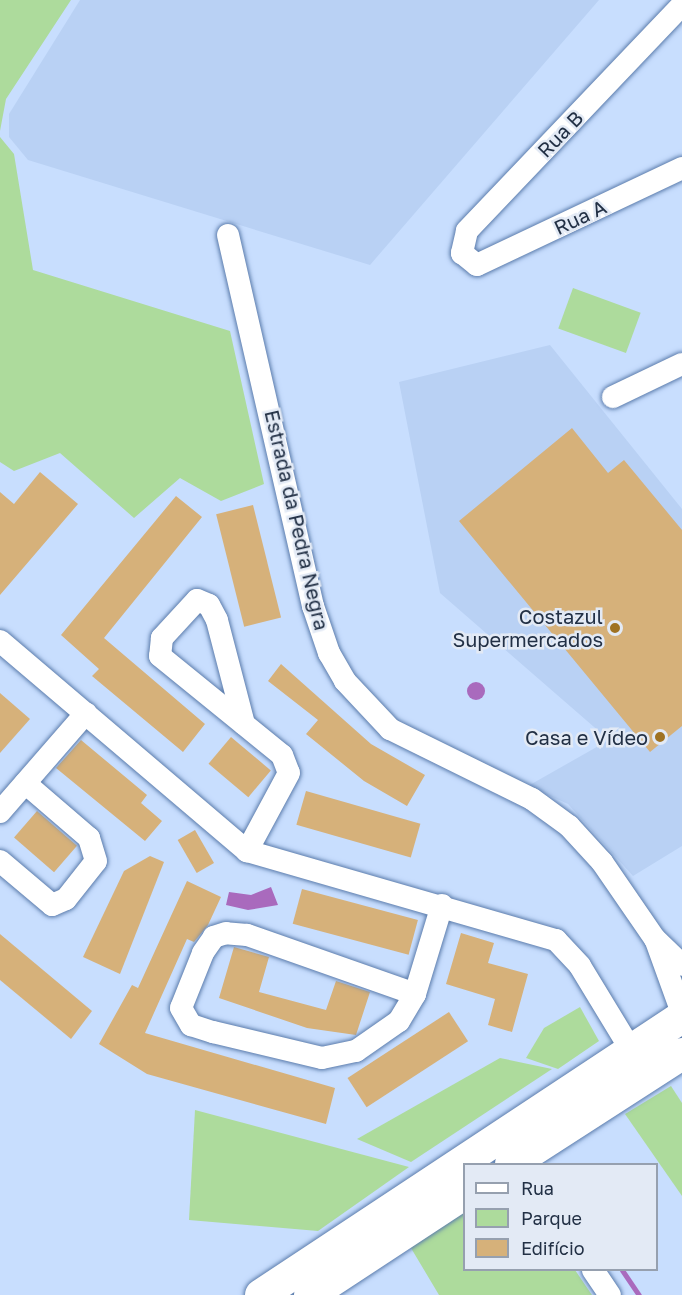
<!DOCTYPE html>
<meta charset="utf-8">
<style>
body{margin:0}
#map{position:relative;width:682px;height:1295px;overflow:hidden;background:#c8defe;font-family:"Golos Text",sans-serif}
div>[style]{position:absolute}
.built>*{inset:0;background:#b9d1f4}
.green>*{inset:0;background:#addb9c;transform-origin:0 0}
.water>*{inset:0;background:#a96abd}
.round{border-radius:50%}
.stream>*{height:5px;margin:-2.5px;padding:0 2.5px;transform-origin:2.5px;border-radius:2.5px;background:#a96abd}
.building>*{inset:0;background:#d6b17a;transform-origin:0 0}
.roads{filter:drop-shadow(0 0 2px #5b7cac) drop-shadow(0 0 2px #5b7cac)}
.minor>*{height:22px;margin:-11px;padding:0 11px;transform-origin:11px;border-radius:11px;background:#fff}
.secondary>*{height:32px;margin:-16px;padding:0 16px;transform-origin:16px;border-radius:16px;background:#fff}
.dots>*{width:16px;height:16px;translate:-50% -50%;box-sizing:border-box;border:3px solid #e3eaf5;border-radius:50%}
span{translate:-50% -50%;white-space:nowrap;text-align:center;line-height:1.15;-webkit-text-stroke:5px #e3eaf5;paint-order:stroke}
.street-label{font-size:20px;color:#223045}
.poi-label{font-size:20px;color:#223045}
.right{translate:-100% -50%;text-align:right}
.legend{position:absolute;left:463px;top:1163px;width:195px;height:108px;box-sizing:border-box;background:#e3eaf5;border:2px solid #96a0af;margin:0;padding:8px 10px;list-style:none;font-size:18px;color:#223045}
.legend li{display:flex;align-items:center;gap:12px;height:30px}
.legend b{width:30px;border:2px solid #96a0af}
</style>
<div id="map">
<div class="built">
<i style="clip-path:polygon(80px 0,599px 0,370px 265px,28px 160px,9px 137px,9px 114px)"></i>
<i style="clip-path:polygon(550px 345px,682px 509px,682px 846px,633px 876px,568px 804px,528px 786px,609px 740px,440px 593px,399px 382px)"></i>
</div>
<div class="green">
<i style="clip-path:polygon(0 0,71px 0,6px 99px,0 131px)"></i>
<i style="clip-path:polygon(0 137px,14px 154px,33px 270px,230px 331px,264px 484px,221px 501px,180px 478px,134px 518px,60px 453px,14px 471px,0 462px)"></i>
<i style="left:573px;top:288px;width:72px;height:43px;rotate:20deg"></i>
<i style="clip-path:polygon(580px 1007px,599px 1041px,558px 1069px,526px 1058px,544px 1028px)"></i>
<i style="clip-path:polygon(500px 1058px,552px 1069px,411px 1162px,357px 1139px)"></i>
<i style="clip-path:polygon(671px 1086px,682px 1103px,682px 1196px,625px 1114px)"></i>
<i style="clip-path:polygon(195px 1110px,409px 1167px,318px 1231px,189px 1220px)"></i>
<i style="clip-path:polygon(464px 1209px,464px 1270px,575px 1270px,592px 1295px,439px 1295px,408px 1243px)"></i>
</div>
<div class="water">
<i class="round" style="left:467px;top:682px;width:18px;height:18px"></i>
<i style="clip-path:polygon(271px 887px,278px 905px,248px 910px,226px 905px,229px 892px,251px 895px)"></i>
</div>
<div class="stream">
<i style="left:622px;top:1270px;width:30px;rotate:56deg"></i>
</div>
<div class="building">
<i style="clip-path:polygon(572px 428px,608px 473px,624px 460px,682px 530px,682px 726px,650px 752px,459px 521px)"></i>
<i style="clip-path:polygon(40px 472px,78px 504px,0 595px,0 492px,14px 504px)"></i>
<i style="clip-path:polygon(176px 496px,202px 517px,104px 638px,205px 724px,183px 752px,92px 676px,99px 669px,61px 635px)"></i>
<i style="left:253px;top:505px;width:116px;height:38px;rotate:76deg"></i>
<i style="clip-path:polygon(281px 664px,371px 744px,425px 775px,407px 806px,364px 781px,306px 734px,318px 720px,268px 681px)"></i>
<i style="clip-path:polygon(0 693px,30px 719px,0 753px)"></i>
<i style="left:231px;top:737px;width:52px;height:35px;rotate:40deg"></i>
<i style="clip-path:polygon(81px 740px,147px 795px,141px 803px,162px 821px,145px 841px,56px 768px)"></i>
<i style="left:306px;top:791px;width:119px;height:35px;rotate:16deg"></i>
<i style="left:37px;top:811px;width:53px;height:35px;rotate:41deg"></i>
<i style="left:195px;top:830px;width:38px;height:20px;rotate:60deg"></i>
<i style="clip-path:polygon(150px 856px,164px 862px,120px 974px,83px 957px,124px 871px)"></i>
<i style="clip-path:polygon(187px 881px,221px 897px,208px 925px,194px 942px,187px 939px,145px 1033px,335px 1088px,326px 1124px,147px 1074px,99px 1044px,132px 985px,138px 988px)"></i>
<i style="left:302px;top:889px;width:120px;height:36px;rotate:15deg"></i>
<i style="clip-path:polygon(461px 933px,494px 943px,488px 963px,528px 974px,512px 1032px,488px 1025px,495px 999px,446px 984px)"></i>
<i style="clip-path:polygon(0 934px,92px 1011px,71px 1039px,0 980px)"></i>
<i style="clip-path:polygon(234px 947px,269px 957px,259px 992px,326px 1010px,336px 981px,370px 992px,356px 1035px,307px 1028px,219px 998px)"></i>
<i style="left:449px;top:1012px;width:35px;height:121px;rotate:57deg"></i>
</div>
<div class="roads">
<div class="minor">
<i style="left:682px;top:5px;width:312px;rotate:133.6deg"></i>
<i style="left:467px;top:231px;width:23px;rotate:103deg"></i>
<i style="left:462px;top:253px;width:19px;rotate:39deg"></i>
<i style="left:477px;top:265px;width:227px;rotate:-25.3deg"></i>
<i style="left:228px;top:235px;width:381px;rotate:77.1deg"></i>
<i style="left:313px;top:606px;width:50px;rotate:71.2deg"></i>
<i style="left:329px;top:653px;width:32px;rotate:60deg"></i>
<i style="left:345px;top:681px;width:66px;rotate:46.8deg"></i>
<i style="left:390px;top:729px;width:158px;rotate:26.2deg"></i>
<i style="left:532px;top:799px;width:46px;rotate:36.1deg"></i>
<i style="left:569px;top:826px;width:49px;rotate:47.5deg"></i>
<i style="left:602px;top:862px;width:93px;rotate:55.5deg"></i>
<i style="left:655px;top:939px;width:37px;rotate:44deg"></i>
<i style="left:613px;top:397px;width:76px;rotate:-25.6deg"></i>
<i style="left:0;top:641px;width:324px;rotate:40.4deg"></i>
<i style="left:247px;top:851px;width:322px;rotate:16.1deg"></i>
<i style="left:556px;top:940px;width:35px;rotate:47deg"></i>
<i style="left:580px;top:966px;width:98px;rotate:58.7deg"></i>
<i style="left:244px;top:724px;width:107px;rotate:-104.6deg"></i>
<i style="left:217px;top:620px;width:17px;rotate:-118deg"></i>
<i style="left:209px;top:605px;width:13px;rotate:-157deg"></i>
<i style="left:197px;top:600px;width:52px;rotate:132.6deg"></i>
<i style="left:162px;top:638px;width:18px;rotate:96deg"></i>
<i style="left:160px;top:656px;width:157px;rotate:39.1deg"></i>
<i style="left:282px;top:755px;width:19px;rotate:69deg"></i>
<i style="left:289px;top:773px;width:89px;rotate:118.3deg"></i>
<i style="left:0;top:812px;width:131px;rotate:-49deg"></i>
<i style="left:0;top:861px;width:68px;rotate:40.2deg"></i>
<i style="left:52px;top:905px;width:15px;rotate:-23deg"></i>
<i style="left:66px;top:899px;width:48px;rotate:-51.7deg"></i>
<i style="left:96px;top:861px;width:24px;rotate:-107deg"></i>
<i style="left:89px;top:838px;width:84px;rotate:-139.3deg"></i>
<i style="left:656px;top:941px;width:77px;rotate:70.1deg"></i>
<i style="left:415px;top:994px;width:178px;rotate:-160.6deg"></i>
<i style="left:247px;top:935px;width:21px;rotate:-175deg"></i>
<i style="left:226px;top:933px;width:13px;rotate:162deg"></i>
<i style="left:214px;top:937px;width:19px;rotate:125deg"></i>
<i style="left:203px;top:953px;width:59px;rotate:111.8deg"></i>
<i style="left:181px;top:1008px;width:20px;rotate:60deg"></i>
<i style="left:191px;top:1025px;width:23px;rotate:18deg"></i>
<i style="left:213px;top:1032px;width:112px;rotate:13.4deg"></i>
<i style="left:322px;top:1058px;width:35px;rotate:-12deg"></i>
<i style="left:356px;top:1051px;width:52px;rotate:-34.9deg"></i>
<i style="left:399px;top:1021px;width:31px;rotate:-59deg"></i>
<i style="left:415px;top:994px;width:93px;rotate:-73.1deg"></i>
<i style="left:593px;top:1270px;width:30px;rotate:56deg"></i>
</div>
<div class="secondary">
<i style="left:511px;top:1164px;width:203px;rotate:-32.8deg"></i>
<i style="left:261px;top:1295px;width:505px;rotate:-33.44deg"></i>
<i style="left:310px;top:1295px;width:184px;rotate:-33.3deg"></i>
</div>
</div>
<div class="dots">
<i style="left:615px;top:628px;background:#9f7223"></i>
<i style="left:660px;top:737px;background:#9f7223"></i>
</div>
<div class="street-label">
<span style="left:560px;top:134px;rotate:-46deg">Rua B</span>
<span style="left:580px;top:217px;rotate:-25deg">Rua A</span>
<span style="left:297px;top:520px;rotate:77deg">Estrada da Pedra Negra</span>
</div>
<div class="poi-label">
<span class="right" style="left:603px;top:628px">Costazul<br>Supermercados</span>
<span class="right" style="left:648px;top:737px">Casa e Vídeo</span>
</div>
<ul class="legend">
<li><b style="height:8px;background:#fff"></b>Rua</li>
<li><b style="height:16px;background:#addb9c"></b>Parque</li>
<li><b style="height:16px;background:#d6b17a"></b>Edifício</li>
</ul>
</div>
